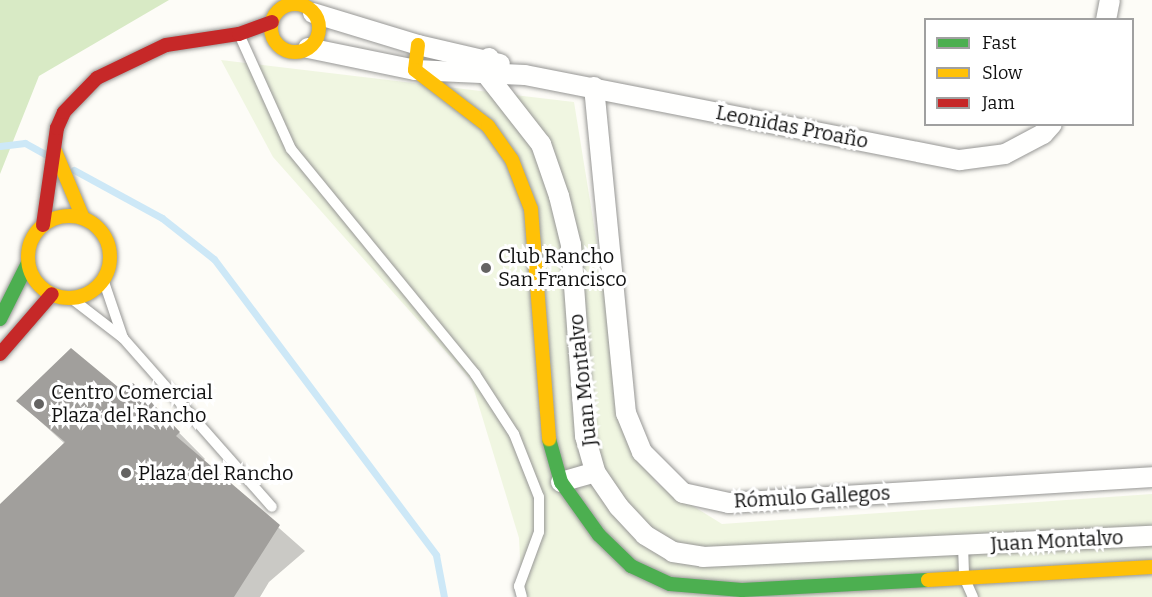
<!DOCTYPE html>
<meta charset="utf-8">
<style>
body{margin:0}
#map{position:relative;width:1152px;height:597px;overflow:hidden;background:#fdfcf7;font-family:Bitter,serif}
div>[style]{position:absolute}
.forest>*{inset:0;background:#d8eac5}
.pitch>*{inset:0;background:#f0f6e1}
.shadow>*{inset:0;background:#0003}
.stream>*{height:7px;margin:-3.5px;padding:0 3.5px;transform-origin:3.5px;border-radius:3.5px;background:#cde8f7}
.building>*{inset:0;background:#a19f9c}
.roads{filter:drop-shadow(0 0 2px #979795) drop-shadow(0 0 2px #979795)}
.lane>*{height:10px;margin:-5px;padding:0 5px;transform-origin:5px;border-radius:5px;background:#fffffe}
.street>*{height:20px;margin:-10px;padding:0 10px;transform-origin:10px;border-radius:10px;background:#fffffe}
.fast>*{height:14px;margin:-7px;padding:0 7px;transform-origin:7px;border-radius:7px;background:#4caf50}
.slow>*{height:14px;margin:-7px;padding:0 7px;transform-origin:7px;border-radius:7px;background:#ffc107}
.slow>.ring{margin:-7px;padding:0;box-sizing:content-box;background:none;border:14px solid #ffc107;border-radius:50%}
.jam>*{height:14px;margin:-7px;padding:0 7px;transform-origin:7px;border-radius:7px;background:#c62828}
.dots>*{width:16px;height:16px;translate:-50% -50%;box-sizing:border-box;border:3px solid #fff;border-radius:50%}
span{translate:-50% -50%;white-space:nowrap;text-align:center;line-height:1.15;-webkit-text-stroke:6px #fff;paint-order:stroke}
.street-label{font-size:20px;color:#111}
.poi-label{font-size:20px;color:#111}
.left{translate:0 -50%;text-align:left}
.legend{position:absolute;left:924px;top:18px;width:210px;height:108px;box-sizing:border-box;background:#fff;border:2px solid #a0a0a0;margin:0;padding:8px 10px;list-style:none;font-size:18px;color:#111}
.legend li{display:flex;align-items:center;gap:12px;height:30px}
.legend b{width:30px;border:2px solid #a0a0a0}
</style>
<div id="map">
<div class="forest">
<i style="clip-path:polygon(0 0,169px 0,39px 76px,0 174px)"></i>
</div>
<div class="pitch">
<i style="clip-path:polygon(221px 60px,574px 102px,627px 429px,656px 483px,722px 524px,1152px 494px,1152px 597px,522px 597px,519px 538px,471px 380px,273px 157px)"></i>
</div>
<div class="shadow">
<i style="clip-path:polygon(133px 386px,205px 459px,203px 461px,305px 551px,269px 582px,260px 597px,0 597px,0 506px,65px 444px,18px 401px,124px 394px)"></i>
</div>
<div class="stream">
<i style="left:0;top:146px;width:25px;rotate:-7deg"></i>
<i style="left:25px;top:143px;width:23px;rotate:29deg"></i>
<i style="left:74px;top:170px;width:100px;rotate:28.6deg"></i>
<i style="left:162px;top:218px;width:66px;rotate:38.3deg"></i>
<i style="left:214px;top:259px;width:370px;rotate:53.1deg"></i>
<i style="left:436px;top:555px;width:43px;rotate:79.2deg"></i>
</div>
<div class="building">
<i style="clip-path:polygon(71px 348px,124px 392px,133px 383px,180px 432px,176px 436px,280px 525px,234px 597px,0 597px,0 504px,65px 442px,16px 401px)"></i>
</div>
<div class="roads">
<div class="lane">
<i style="left:239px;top:34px;width:126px;rotate:65.7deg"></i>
<i style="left:291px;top:149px;width:291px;rotate:50.7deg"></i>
<i style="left:475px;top:374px;width:72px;rotate:57deg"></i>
<i style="left:514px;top:434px;width:68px;rotate:68.4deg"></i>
<i style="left:539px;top:497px;width:35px;rotate:90deg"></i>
<i style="left:539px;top:532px;width:58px;rotate:110.3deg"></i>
<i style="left:519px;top:586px;width:11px;rotate:75deg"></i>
<i style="left:103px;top:279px;width:62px;rotate:71.3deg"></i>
<i style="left:71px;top:298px;width:66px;rotate:37.6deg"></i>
<i style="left:123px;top:338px;width:225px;rotate:48.6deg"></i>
<i style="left:963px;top:545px;width:32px;rotate:88deg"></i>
<i style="left:964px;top:577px;width:22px;rotate:66deg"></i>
</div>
<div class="street">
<i style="left:313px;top:13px;width:110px;rotate:16.9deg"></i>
<i style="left:418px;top:45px;width:84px;rotate:13deg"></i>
<i style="left:1106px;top:20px;width:20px;rotate:-79deg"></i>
<i style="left:308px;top:48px;width:109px;rotate:11.6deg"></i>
<i style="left:415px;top:70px;width:110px;rotate:2.6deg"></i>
<i style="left:525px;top:75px;width:443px;rotate:11.1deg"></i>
<i style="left:960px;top:160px;width:45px;rotate:-7.6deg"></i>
<i style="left:1005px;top:154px;width:43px;rotate:-27.8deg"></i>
<i style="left:1043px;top:134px;width:13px;rotate:-48deg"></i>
<i style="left:489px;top:58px;width:17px;rotate:97deg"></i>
<i style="left:487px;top:75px;width:88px;rotate:52deg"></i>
<i style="left:541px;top:144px;width:55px;rotate:70.9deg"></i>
<i style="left:559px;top:196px;width:50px;rotate:76.2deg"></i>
<i style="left:571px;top:245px;width:192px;rotate:85.8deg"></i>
<i style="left:585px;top:436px;width:37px;rotate:74deg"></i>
<i style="left:595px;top:472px;width:42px;rotate:55.6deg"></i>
<i style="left:619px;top:507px;width:38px;rotate:47deg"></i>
<i style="left:645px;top:535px;width:33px;rotate:31deg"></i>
<i style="left:673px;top:552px;width:30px;rotate:9deg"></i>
<i style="left:703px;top:557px;width:449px;rotate:-2.7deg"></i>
<i style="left:594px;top:87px;width:328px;rotate:84.4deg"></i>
<i style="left:626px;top:413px;width:42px;rotate:67.7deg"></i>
<i style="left:642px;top:452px;width:58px;rotate:45deg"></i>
<i style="left:683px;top:493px;width:47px;rotate:12.3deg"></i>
<i style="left:729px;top:503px;width:424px;rotate:-3.5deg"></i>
<i style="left:561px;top:482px;width:35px;rotate:-16deg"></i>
</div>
<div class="fast">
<i style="left:0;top:319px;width:63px;rotate:-63.4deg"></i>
<i style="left:549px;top:439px;width:45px;rotate:74.4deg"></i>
<i style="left:561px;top:482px;width:65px;rotate:54.4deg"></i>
<i style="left:599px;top:535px;width:45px;rotate:44.1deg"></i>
<i style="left:631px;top:566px;width:43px;rotate:24.8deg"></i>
<i style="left:670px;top:584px;width:72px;rotate:4.8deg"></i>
<i style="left:742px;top:590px;width:186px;rotate:-3.1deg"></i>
</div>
<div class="slow">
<i class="ring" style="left:271px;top:4px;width:34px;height:34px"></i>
<i style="left:418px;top:45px;width:25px;rotate:97deg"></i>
<i style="left:415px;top:70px;width:92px;rotate:37.5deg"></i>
<i style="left:488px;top:126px;width:42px;rotate:54.8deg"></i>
<i style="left:512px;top:160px;width:53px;rotate:68.8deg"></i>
<i style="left:531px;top:209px;width:231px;rotate:85.5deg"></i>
<i style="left:55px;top:151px;width:73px;rotate:67.3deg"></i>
<i class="ring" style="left:28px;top:216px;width:68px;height:68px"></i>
<i style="left:928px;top:580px;width:224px;rotate:-3.3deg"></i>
</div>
<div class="jam">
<i style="left:43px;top:225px;width:98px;rotate:-81.8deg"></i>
<i style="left:57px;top:128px;width:17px;rotate:-66deg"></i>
<i style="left:64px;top:112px;width:47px;rotate:-45.9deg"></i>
<i style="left:97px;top:78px;width:76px;rotate:-25.6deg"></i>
<i style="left:166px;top:45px;width:74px;rotate:-8.6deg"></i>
<i style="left:239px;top:34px;width:35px;rotate:-20deg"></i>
<i style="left:0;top:354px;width:79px;rotate:-49.1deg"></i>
</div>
</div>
<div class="dots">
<i style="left:486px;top:268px;background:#646362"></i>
<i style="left:39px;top:404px;background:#646362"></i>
<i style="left:126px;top:473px;background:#646362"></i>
</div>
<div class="street-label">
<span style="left:792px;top:127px;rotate:11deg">Leonidas Proaño</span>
<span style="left:583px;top:380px;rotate:-96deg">Juan Montalvo</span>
<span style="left:812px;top:497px;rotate:-3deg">Rómulo Gallegos</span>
<span style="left:1057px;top:541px;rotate:-3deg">Juan Montalvo</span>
</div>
<div class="poi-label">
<span class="left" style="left:498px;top:268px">Club Rancho<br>San Francisco</span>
<span class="left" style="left:51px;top:404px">Centro Comercial<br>Plaza del Rancho</span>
<span class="left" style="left:138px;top:473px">Plaza del Rancho</span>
</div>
<ul class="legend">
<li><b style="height:8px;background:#4caf50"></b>Fast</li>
<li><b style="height:8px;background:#ffc107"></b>Slow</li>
<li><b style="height:8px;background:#c62828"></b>Jam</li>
</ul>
</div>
